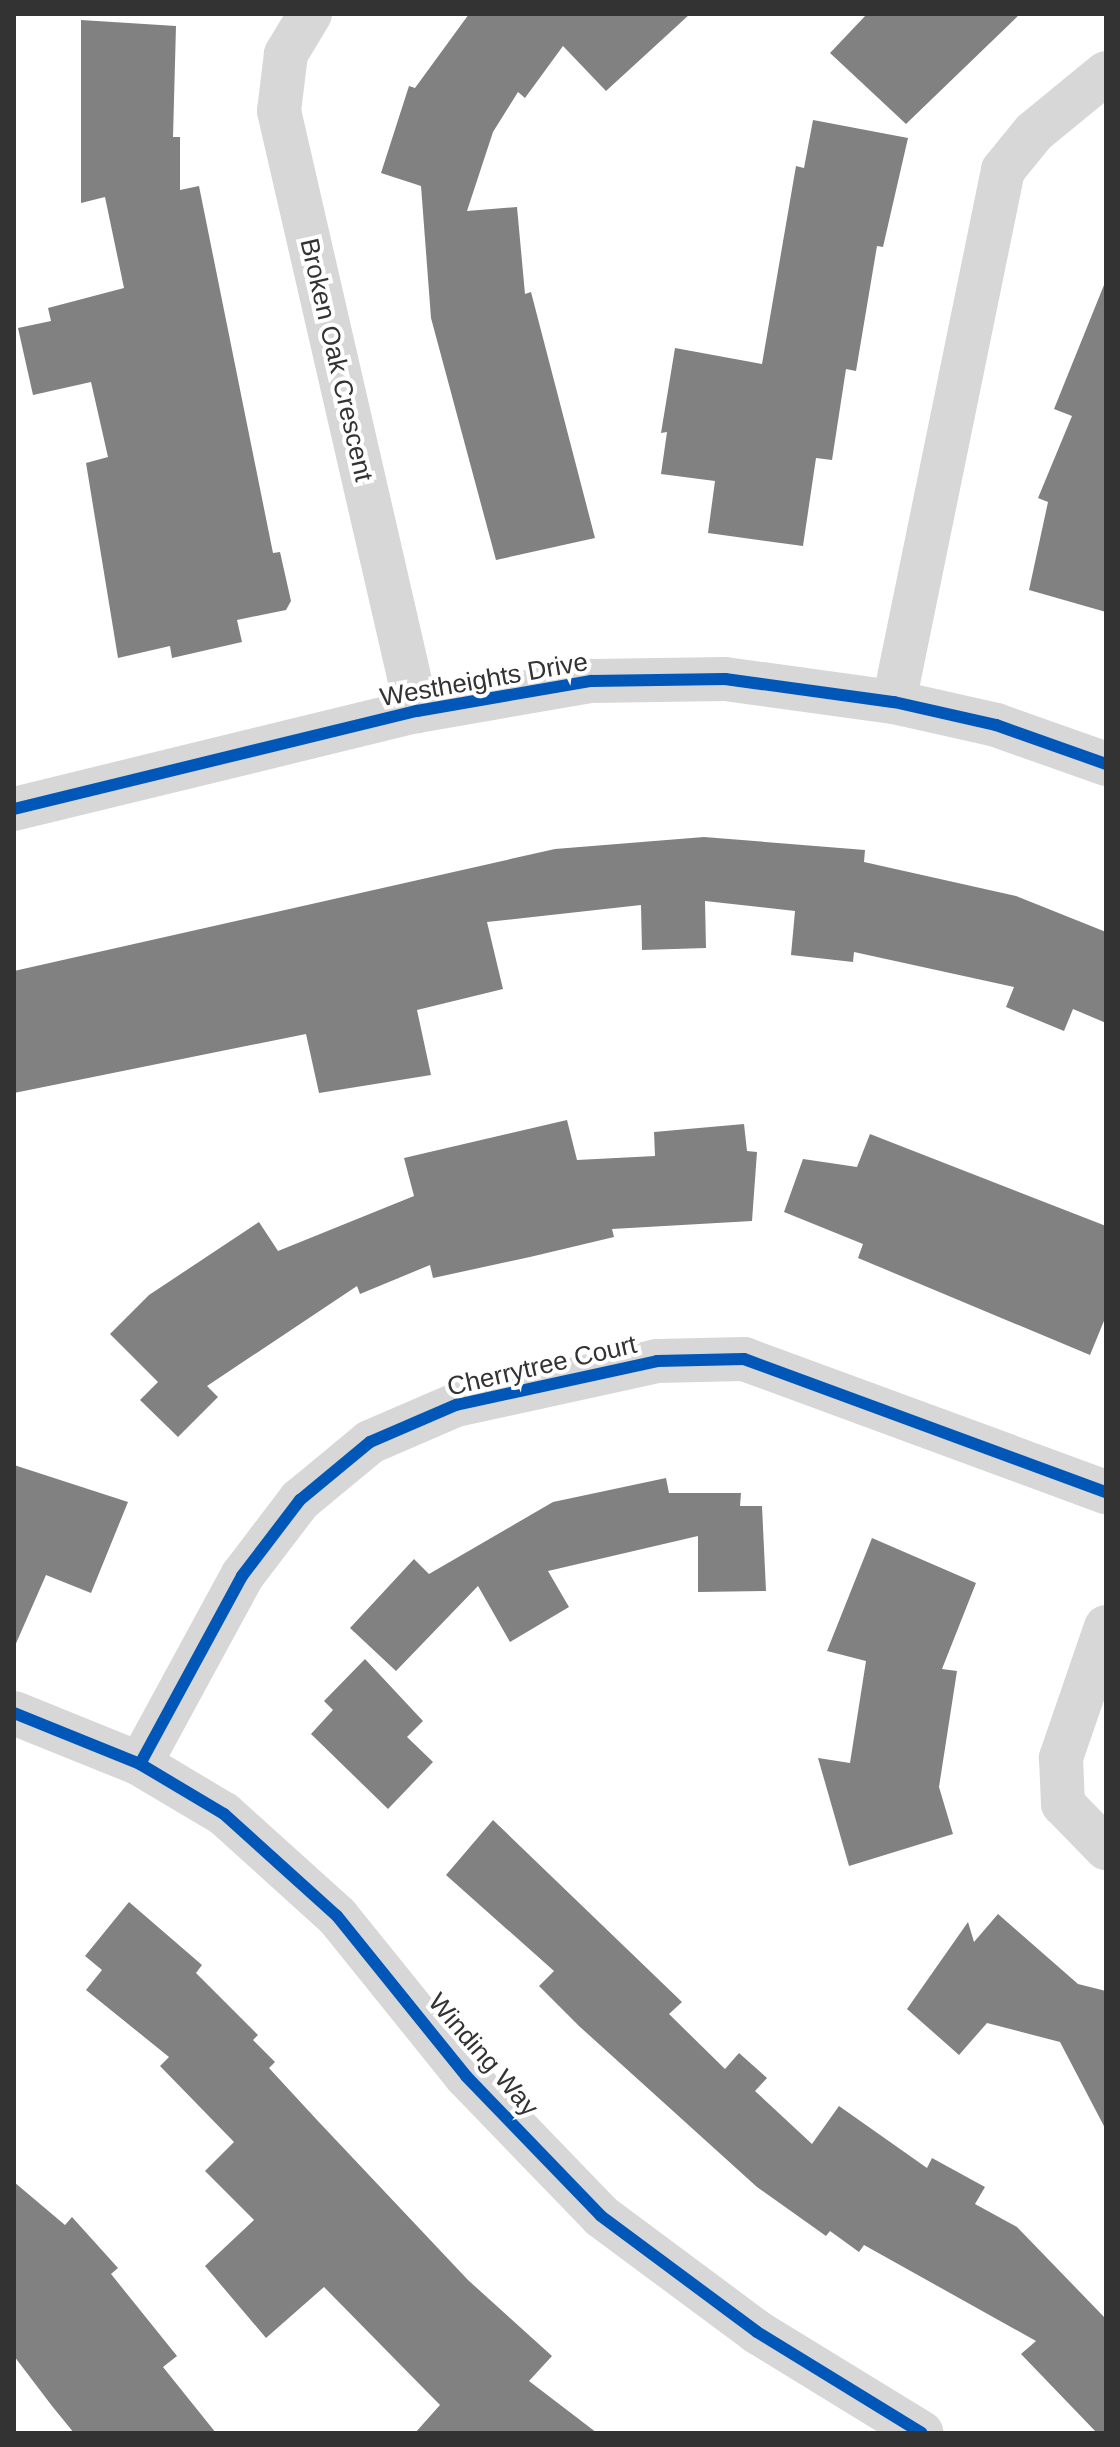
<!DOCTYPE html>
<style>
body{margin:0}
#map{position:relative;width:1120px;height:2447px;overflow:hidden;background:#fff;font-family:Helvetica,sans-serif}
div>[style]{position:absolute}
.building>*{inset:0;background:#818181}
.minor>*{height:44px;margin:-22px;padding:0 22px;transform-origin:22px;border-radius:22px;background:#d7d7d7}
.cycleway>*{height:12px;margin:-6px;padding:0 6px;transform-origin:6px;border-radius:6px;background:#0057b8}
span{translate:-50% -50%;white-space:nowrap;text-align:center;line-height:1.15;-webkit-text-stroke:8px #fff;paint-order:stroke}
.street-label{font-size:26px;color:#333}
.frame{position:absolute;inset:0;border:16px solid #333;pointer-events:none}
</style>
<div id="map">
<div class="building">
<i style="clip-path:polygon(469px 14px,690px 14px,606px 91px,563px 46px,525px 98px,518px 92px,493px 132px,467px 211px,517px 207px,525px 294px,531px 292px,595px 538px,496px 560px,431px 318px,421px 186px,381px 173px,409px 86px,415px 88px)"></i>
<i style="clip-path:polygon(867px 14px,1020px 14px,906px 124px,830px 53px)"></i>
<i style="clip-path:polygon(81px 20px,176px 26px,173px 137px,180px 137px,180px 190px,199px 186px,273px 553px,280px 552px,291px 601px,286px 610px,237px 620px,242px 642px,172px 658px,170px 646px,118px 658px,86px 463px,108px 457px,91px 382px,33px 395px,18px 328px,51px 321px,48px 308px,124px 288px,105px 197px,81px 203px)"></i>
<i style="clip-path:polygon(813px 120px,908px 138px,883px 247px,877px 246px,856px 371px,846px 369px,832px 460px,816px 458px,803px 546px,708px 533px,715px 481px,661px 474px,667px 432px,661px 433px,675px 348px,762px 364px,796px 166px,804px 168px)"></i>
<i style="clip-path:polygon(1104px 285px,1106px 285px,1106px 612px,1029px 590px,1048px 502px,1038px 498px,1072px 416px,1054px 409px)"></i>
<i style="clip-path:polygon(704px 837px,865px 850px,864px 862px,1016px 896px,1106px 932px,1106px 1023px,1073px 1009px,1064px 1031px,1006px 1007px,1014px 987px,854px 952px,853px 962px,791px 955px,795px 911px,705px 901px,706px 948px,642px 950px,641px 905px,487px 922px,503px 989px,417px 1010px,431px 1075px,319px 1093px,306px 1034px,14px 1093px,14px 971px,555px 849px)"></i>
<i style="clip-path:polygon(567px 1120px,577px 1160px,655px 1156px,654px 1132px,744px 1124px,747px 1151px,757px 1152px,752px 1221px,612px 1229px,614px 1237px,530px 1257px,433px 1278px,430px 1265px,360px 1294px,357px 1286px,207px 1386px,218px 1397px,178px 1437px,140px 1400px,158px 1382px,110px 1334px,149px 1295px,259px 1222px,278px 1251px,414px 1196px,404px 1158px)"></i>
<i style="clip-path:polygon(870px 1134px,1106px 1226px,1106px 1316px,1090px 1355px,858px 1258px,863px 1244px,784px 1212px,803px 1159px,857px 1167px)"></i>
<i style="clip-path:polygon(14px 1465px,128px 1502px,91px 1593px,46px 1575px,14px 1648px)"></i>
<i style="clip-path:polygon(666px 1478px,669px 1493px,741px 1493px,740px 1506px,762px 1506px,766px 1591px,698px 1592px,698px 1536px,548px 1571px,569px 1607px,510px 1642px,478px 1586px,396px 1671px,350px 1628px,414px 1559px,429px 1574px,553px 1502px)"></i>
<i style="clip-path:polygon(872px 1538px,976px 1583px,942px 1669px,957px 1671px,939px 1787px,953px 1834px,849px 1866px,818px 1758px,850px 1763px,866px 1661px,827px 1651px)"></i>
<i style="clip-path:polygon(365px 1659px,423px 1721px,407px 1737px,433px 1762px,388px 1809px,311px 1734px,333px 1710px,324px 1701px)"></i>
<i style="clip-path:polygon(493px 1820px,682px 2002px,669px 2014px,725px 2069px,739px 2053px,767px 2078px,755px 2091px,812px 2144px,839px 2106px,927px 2168px,932px 2158px,985px 2187px,975px 2204px,1017px 2227px,1106px 2319px,1106px 2433px,1097px 2433px,1021px 2354px,1036px 2341px,864px 2245px,859px 2252px,830px 2231px,826px 2236px,757px 2187px,579px 2026px,539px 1986px,554px 1971px,446px 1875px)"></i>
<i style="clip-path:polygon(129px 1902px,202px 1965px,196px 1973px,258px 2035px,253px 2040px,275px 2062px,269px 2068px,317px 2120px,468px 2280px,552px 2356px,529px 2381px,597px 2433px,415px 2433px,440px 2405px,324px 2287px,266px 2338px,205px 2266px,254px 2220px,205px 2171px,234px 2142px,160px 2066px,169px 2057px,86px 1990px,102px 1970px,85px 1956px)"></i>
<i style="clip-path:polygon(998px 1914px,1078px 1984px,1106px 1991px,1106px 2130px,1060px 2042px,987px 2023px,959px 2055px,907px 2009px,968px 1922px,974px 1942px)"></i>
<i style="clip-path:polygon(14px 2182px,65px 2225px,72px 2217px,118px 2268px,111px 2274px,177px 2356px,163px 2367px,216px 2433px,74px 2433px,52px 2406px,14px 2356px)"></i>
</div>
<div class="minor">
<i style="left:310px;top:14px;width:47px;rotate:121deg"></i>
<i style="left:286px;top:54px;width:57px;rotate:97deg"></i>
<i style="left:279px;top:111px;width:616px;rotate:77.05deg"></i>
<i style="left:894px;top:702px;width:543px;rotate:-78.42deg"></i>
<i style="left:1003px;top:170px;width:49px;rotate:-50.8deg"></i>
<i style="left:1034px;top:132px;width:93px;rotate:-39.3deg"></i>
<i style="left:14px;top:809px;width:415px;rotate:-13.7deg"></i>
<i style="left:417px;top:711px;width:177px;rotate:-9.8deg"></i>
<i style="left:591px;top:681px;width:134px;rotate:-0.9deg"></i>
<i style="left:725px;top:679px;width:171px;rotate:7.8deg"></i>
<i style="left:894px;top:702px;width:105px;rotate:12.7deg"></i>
<i style="left:996px;top:725px;width:117px;rotate:19.5deg"></i>
<i style="left:1106px;top:1627px;width:139px;rotate:109deg"></i>
<i style="left:1061px;top:1758px;width:46px;rotate:87.5deg"></i>
<i style="left:1063px;top:1804px;width:62px;rotate:45.7deg"></i>
<i style="left:14px;top:1713px;width:136px;rotate:22deg"></i>
<i style="left:140px;top:1764px;width:98px;rotate:30.8deg"></i>
<i style="left:224px;top:1814px;width:152px;rotate:42.1deg"></i>
<i style="left:337px;top:1916px;width:206px;rotate:51.1deg"></i>
<i style="left:466px;top:2076px;width:194px;rotate:46deg"></i>
<i style="left:601px;top:2216px;width:194px;rotate:36.6deg"></i>
<i style="left:757px;top:2332px;width:193px;rotate:31.5deg"></i>
<i style="left:140px;top:1764px;width:214px;rotate:-61.5deg"></i>
<i style="left:242px;top:1576px;width:96px;rotate:-52.7deg"></i>
<i style="left:300px;top:1500px;width:91px;rotate:-39.6deg"></i>
<i style="left:370px;top:1442px;width:94px;rotate:-23.3deg"></i>
<i style="left:456px;top:1405px;width:206px;rotate:-12.3deg"></i>
<i style="left:657px;top:1361px;width:87px;rotate:-1.3deg"></i>
<i style="left:744px;top:1359px;width:386px;rotate:20.2deg"></i>
</div>
<div class="cycleway">
<i style="left:14px;top:809px;width:415px;rotate:-13.7deg"></i>
<i style="left:417px;top:711px;width:177px;rotate:-9.8deg"></i>
<i style="left:591px;top:681px;width:134px;rotate:-0.9deg"></i>
<i style="left:725px;top:679px;width:171px;rotate:7.8deg"></i>
<i style="left:894px;top:702px;width:105px;rotate:12.7deg"></i>
<i style="left:996px;top:725px;width:117px;rotate:19.5deg"></i>
<i style="left:14px;top:1713px;width:136px;rotate:22deg"></i>
<i style="left:140px;top:1764px;width:98px;rotate:30.8deg"></i>
<i style="left:224px;top:1814px;width:152px;rotate:42.1deg"></i>
<i style="left:337px;top:1916px;width:206px;rotate:51.1deg"></i>
<i style="left:466px;top:2076px;width:194px;rotate:46deg"></i>
<i style="left:601px;top:2216px;width:194px;rotate:36.6deg"></i>
<i style="left:757px;top:2332px;width:193px;rotate:31.5deg"></i>
<i style="left:140px;top:1764px;width:214px;rotate:-61.5deg"></i>
<i style="left:242px;top:1576px;width:96px;rotate:-52.7deg"></i>
<i style="left:300px;top:1500px;width:91px;rotate:-39.6deg"></i>
<i style="left:370px;top:1442px;width:94px;rotate:-23.3deg"></i>
<i style="left:456px;top:1405px;width:206px;rotate:-12.3deg"></i>
<i style="left:657px;top:1361px;width:87px;rotate:-1.3deg"></i>
<i style="left:744px;top:1359px;width:386px;rotate:20.2deg"></i>
</div>
<div class="street-label">
<span style="left:336px;top:360px;rotate:77deg">Broken Oak Crescent</span>
<span style="left:484px;top:680px;rotate:-10deg">Westheights Drive</span>
<span style="left:542px;top:1366px;rotate:-13deg">Cherrytree Court</span>
<span style="left:483px;top:2055px;rotate:49deg">Winding Way</span>
</div>
<div class="frame"></div>
</div>
